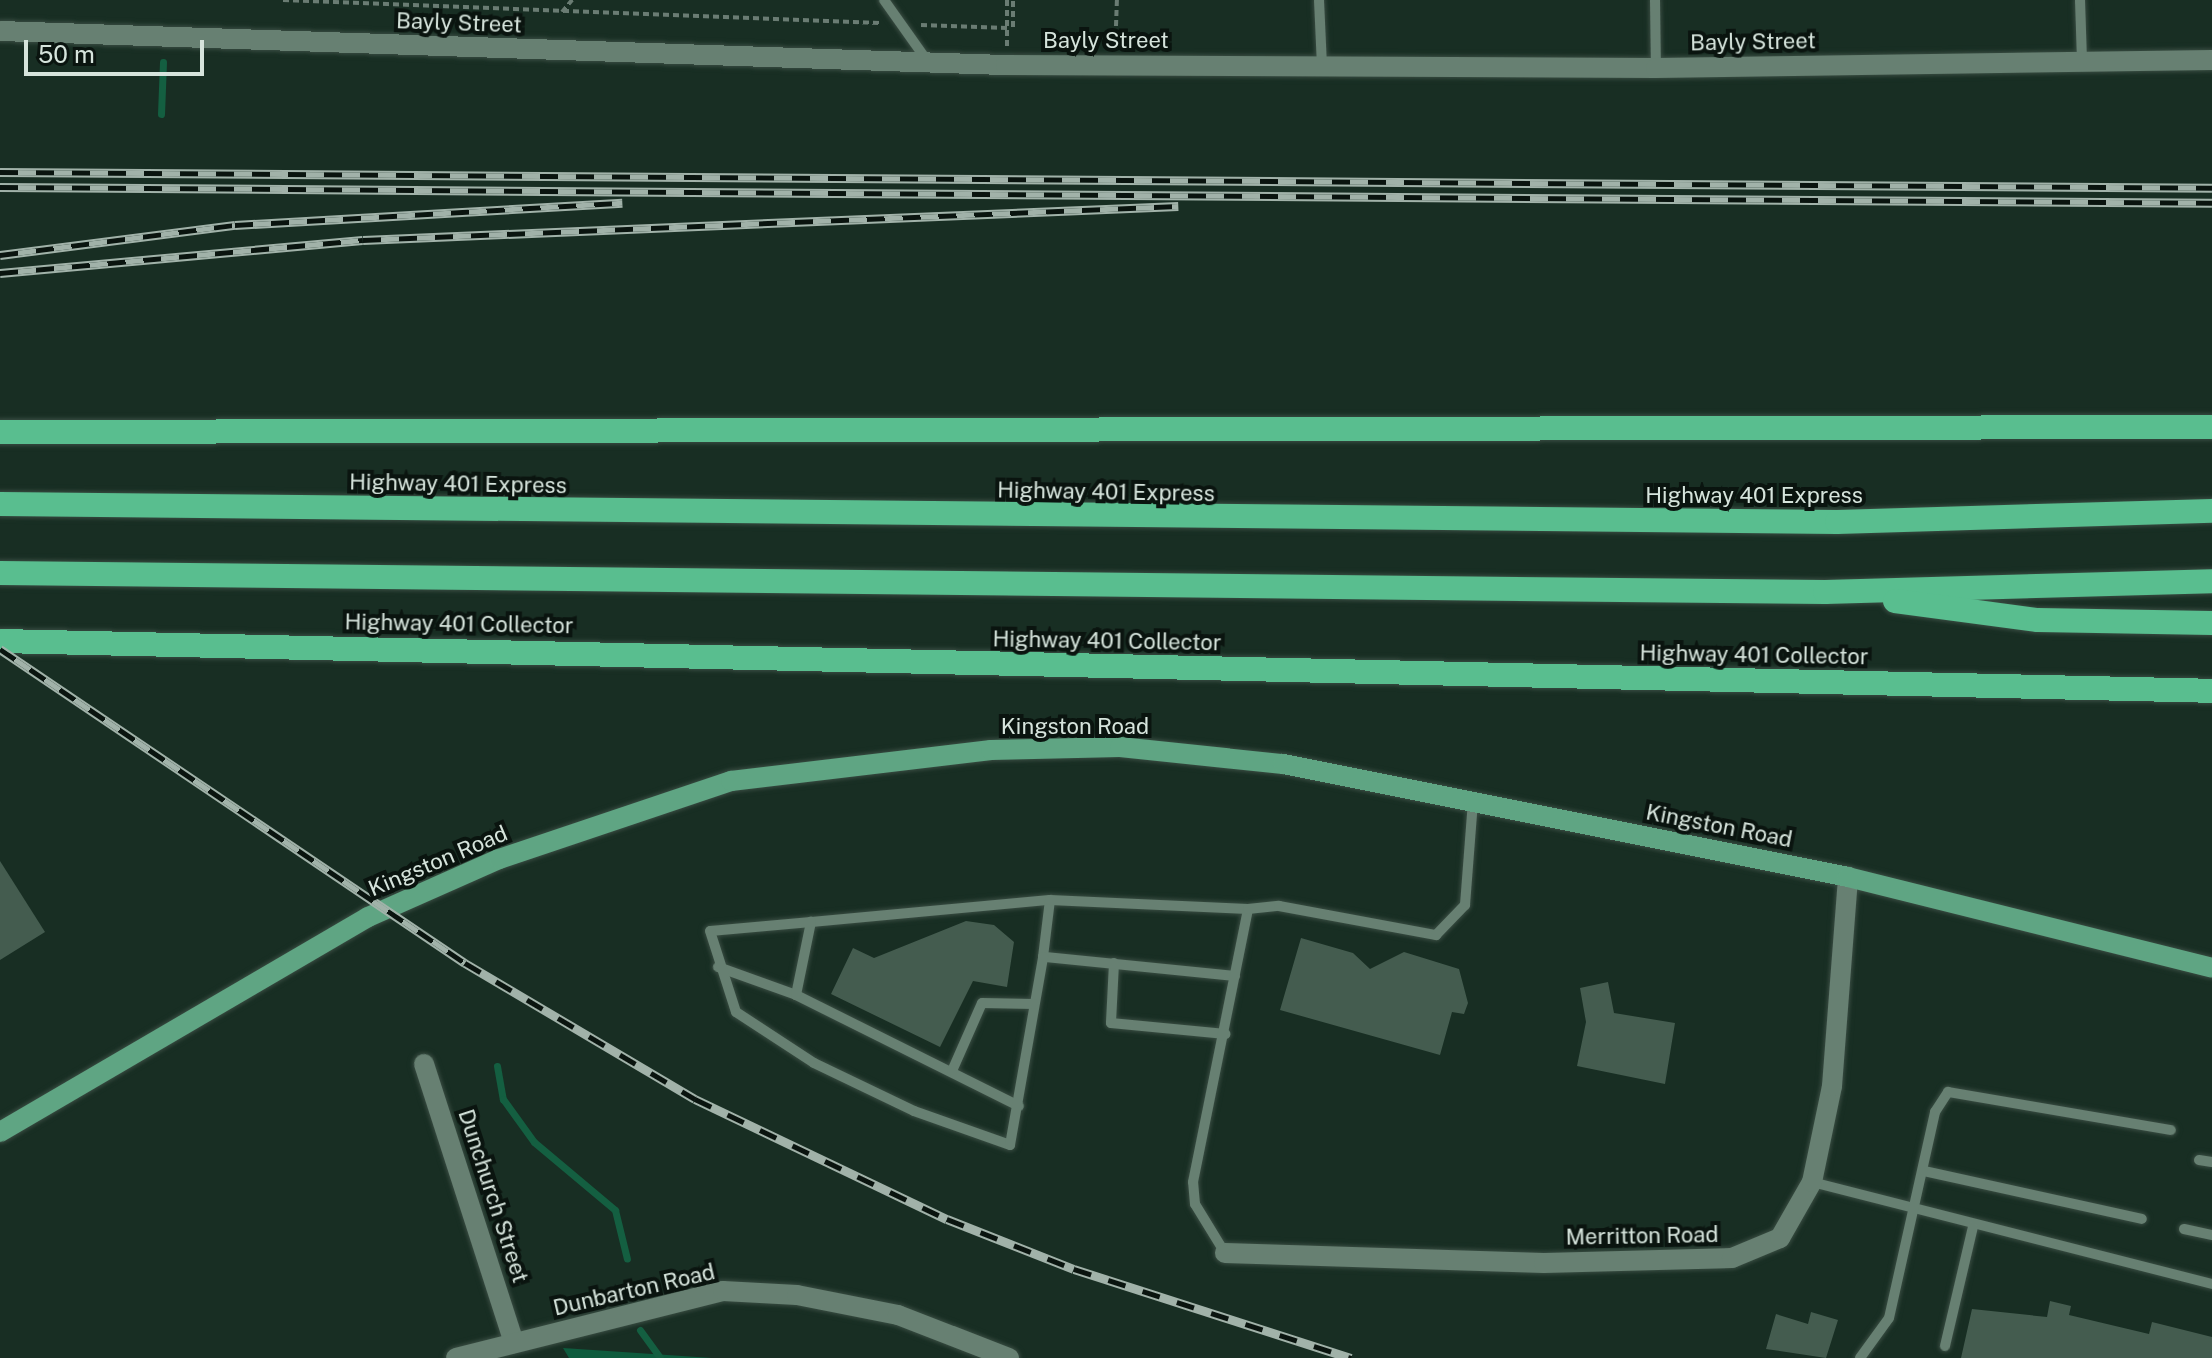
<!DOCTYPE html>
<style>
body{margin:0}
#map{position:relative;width:2212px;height:1358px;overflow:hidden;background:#182e23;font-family:"Public Sans",sans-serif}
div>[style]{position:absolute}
.forest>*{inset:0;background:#0e5c3e}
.stream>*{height:7px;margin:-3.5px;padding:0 3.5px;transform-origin:3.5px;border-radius:3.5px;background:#145f41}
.building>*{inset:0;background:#445c4f}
.path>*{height:4px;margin-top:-2px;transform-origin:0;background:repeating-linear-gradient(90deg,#6a7c73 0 6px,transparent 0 10px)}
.roads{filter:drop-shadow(0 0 2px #394c42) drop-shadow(0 0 2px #394c42)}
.lane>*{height:10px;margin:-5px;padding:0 5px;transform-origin:5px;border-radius:5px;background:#678072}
.street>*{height:20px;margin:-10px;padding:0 10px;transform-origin:10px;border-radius:10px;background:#678072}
.secondary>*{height:20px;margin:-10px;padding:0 10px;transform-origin:10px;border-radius:10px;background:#678072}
.primary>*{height:20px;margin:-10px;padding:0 10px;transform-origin:10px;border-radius:10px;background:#5fa583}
.highway>*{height:24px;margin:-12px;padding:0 12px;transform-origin:12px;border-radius:12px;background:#59be8f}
.rail>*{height:9px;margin-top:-4.5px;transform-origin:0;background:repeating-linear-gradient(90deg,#0a140f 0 18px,#a1b2a9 0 36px);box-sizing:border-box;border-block:2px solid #a1b2a9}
span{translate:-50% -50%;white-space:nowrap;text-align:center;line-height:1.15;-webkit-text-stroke:8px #0a140f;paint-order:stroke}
.street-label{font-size:22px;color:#d6e4dc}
.scale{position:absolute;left:24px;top:40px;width:180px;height:36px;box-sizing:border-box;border:4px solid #d6e4dc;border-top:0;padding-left:10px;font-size:24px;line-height:28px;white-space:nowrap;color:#d6e4dc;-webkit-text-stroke:6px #0a140f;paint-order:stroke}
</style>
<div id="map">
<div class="forest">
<i style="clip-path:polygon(563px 1348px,712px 1358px,569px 1358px)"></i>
</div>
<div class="stream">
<i style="left:161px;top:114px;width:52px;rotate:-87.8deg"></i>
<i style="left:497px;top:1066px;width:34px;rotate:80deg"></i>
<i style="left:503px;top:1099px;width:53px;rotate:54.2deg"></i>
<i style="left:534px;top:1142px;width:106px;rotate:40deg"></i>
<i style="left:615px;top:1210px;width:50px;rotate:76.2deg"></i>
<i style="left:640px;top:1330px;width:34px;rotate:54deg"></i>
</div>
<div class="building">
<i style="clip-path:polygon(0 861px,45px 932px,0 960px)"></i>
<i style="clip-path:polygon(966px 921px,994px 925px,1014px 942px,1007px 987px,973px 981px,940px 1047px,831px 994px,853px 948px,874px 958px)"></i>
<i style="clip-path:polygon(1301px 938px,1353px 953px,1370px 969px,1404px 952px,1459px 969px,1468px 1003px,1464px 1014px,1452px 1012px,1440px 1055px,1280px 1010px)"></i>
<i style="clip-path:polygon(1608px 982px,1614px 1013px,1675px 1023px,1665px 1084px,1577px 1066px,1586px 1022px,1580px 988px)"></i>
<i style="clip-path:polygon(2050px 1301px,2071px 1306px,2069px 1315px,2149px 1334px,2152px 1322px,2212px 1337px,2212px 1358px,1961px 1358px,1972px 1309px,2047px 1317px)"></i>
<i style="clip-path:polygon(1811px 1312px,1838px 1320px,1826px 1358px,1766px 1349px,1776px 1314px,1808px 1324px)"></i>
</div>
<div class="path">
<i style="left:283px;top:0;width:597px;rotate:2.21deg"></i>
<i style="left:562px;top:12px;width:16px;rotate:-50deg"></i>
<i style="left:921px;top:25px;width:86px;rotate:2deg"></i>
<i style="left:1116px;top:26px;width:26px;rotate:-88deg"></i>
<i style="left:1013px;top:27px;width:27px;rotate:-90deg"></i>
<i style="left:1007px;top:46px;width:46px;rotate:-90deg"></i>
</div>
<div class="roads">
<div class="lane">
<i style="left:884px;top:0;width:76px;rotate:54.6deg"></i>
<i style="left:1319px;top:0;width:66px;rotate:87.4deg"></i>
<i style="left:1655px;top:0;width:68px;rotate:89.2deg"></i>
<i style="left:2080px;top:0;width:60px;rotate:88.1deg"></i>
<i style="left:811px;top:922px;width:240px;rotate:-5.3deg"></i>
<i style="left:1114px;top:963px;width:60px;rotate:92.9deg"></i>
<i style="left:1111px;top:1023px;width:115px;rotate:5.5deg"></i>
<i style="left:718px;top:967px;width:83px;rotate:19.7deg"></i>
<i style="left:796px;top:995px;width:249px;rotate:26.5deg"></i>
<i style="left:1235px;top:976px;width:193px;rotate:-174.3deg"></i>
<i style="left:1043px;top:957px;width:57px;rotate:-83deg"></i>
<i style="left:1050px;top:900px;width:198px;rotate:2.6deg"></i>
<i style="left:796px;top:995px;width:75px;rotate:-78.4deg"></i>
<i style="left:811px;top:922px;width:101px;rotate:174.9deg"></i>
<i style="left:710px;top:931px;width:85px;rotate:72.2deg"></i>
<i style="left:736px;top:1012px;width:93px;rotate:33.2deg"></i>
<i style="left:814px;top:1063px;width:111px;rotate:25.6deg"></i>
<i style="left:914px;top:1111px;width:102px;rotate:19.5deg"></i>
<i style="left:1010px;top:1145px;width:191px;rotate:-80deg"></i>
<i style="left:952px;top:1071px;width:74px;rotate:-66.2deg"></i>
<i style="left:982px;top:1003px;width:52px;rotate:1.1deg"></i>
<i style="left:2199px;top:1160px;width:13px;rotate:9deg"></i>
<i style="left:1924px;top:1171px;width:223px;rotate:12.4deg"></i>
<i style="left:1812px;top:1182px;width:413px;rotate:14.3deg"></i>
<i style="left:2184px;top:1229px;width:29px;rotate:12deg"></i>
<i style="left:1225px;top:1253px;width:57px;rotate:-121.5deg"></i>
<i style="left:1195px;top:1204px;width:22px;rotate:-95deg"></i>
<i style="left:1193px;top:1182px;width:278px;rotate:-78.6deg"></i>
<i style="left:1248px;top:909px;width:31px;rotate:-6deg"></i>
<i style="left:1279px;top:906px;width:160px;rotate:10.5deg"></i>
<i style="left:1436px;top:935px;width:42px;rotate:-46deg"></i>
<i style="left:1465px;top:905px;width:104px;rotate:-85.6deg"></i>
<i style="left:1945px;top:1346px;width:122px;rotate:-76.8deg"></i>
<i style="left:1860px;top:1358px;width:49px;rotate:-54.1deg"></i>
<i style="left:1889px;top:1318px;width:211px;rotate:-77.4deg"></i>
<i style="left:1935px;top:1112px;width:24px;rotate:-57deg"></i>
<i style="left:1948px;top:1092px;width:226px;rotate:9.7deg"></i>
</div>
<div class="street">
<i style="left:424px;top:1064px;width:293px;rotate:72.1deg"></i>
<i style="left:1225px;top:1253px;width:319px;rotate:1.8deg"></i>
<i style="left:1544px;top:1263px;width:188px;rotate:-1.5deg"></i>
<i style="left:1732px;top:1258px;width:52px;rotate:-22.6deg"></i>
<i style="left:1780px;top:1238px;width:64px;rotate:-60.3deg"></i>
<i style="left:1812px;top:1182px;width:98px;rotate:-78.2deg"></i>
<i style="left:1832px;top:1086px;width:210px;rotate:-85.6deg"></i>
<i style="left:456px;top:1358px;width:275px;rotate:-14.1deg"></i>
<i style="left:723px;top:1291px;width:74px;rotate:3.1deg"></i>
<i style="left:797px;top:1295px;width:103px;rotate:11.2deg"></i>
<i style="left:898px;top:1315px;width:119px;rotate:21.2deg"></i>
</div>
<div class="secondary">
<i style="left:0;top:31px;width:1007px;rotate:1.94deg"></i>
<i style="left:1006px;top:65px;width:650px;rotate:0.26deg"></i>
<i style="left:1656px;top:68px;width:556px;rotate:-0.82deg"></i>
</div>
<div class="primary">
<i style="left:0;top:1132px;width:426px;rotate:-30.3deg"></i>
<i style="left:368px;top:917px;width:143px;rotate:-23.9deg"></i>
<i style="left:499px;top:859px;width:245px;rotate:-18.6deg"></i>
<i style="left:731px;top:781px;width:262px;rotate:-6.8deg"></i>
<i style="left:991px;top:750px;width:129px;rotate:-1.3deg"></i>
<i style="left:1120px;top:747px;width:164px;rotate:6deg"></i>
<i style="left:1283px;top:764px;width:576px;rotate:11.31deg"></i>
<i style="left:1848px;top:877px;width:375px;rotate:14deg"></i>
</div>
<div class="highway">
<i style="left:0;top:432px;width:2212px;rotate:-0.13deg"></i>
<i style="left:0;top:504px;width:1837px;rotate:0.56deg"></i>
<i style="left:1837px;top:522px;width:375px;rotate:-1.7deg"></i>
<i style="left:0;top:573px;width:1825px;rotate:0.6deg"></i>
<i style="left:1825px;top:592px;width:387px;rotate:-1.6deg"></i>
<i style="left:1895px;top:601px;width:144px;rotate:7.6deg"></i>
<i style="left:2038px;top:620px;width:174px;rotate:1deg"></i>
<i style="left:0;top:641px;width:2213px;rotate:1.29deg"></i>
</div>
</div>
<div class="rail">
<i style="left:0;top:172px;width:2212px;rotate:0.41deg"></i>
<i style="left:0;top:187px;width:2212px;rotate:0.41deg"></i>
<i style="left:0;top:255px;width:237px;rotate:-7.3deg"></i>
<i style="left:235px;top:225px;width:388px;rotate:-3.3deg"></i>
<i style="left:0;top:273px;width:364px;rotate:-5.2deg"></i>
<i style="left:363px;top:240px;width:816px;rotate:-2.39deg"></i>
<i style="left:0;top:649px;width:561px;rotate:34.03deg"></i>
<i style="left:465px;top:963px;width:267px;rotate:30.6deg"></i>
<i style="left:695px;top:1099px;width:279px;rotate:25.5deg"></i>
<i style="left:947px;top:1219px;width:136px;rotate:21.5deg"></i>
<i style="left:1074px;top:1269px;width:291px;rotate:17.8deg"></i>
</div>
<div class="street-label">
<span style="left:459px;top:23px;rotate:2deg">Bayly Street</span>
<span style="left:1106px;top:41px">Bayly Street</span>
<span style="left:1753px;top:42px;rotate:-1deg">Bayly Street</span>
<span style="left:458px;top:484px;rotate:1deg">Highway 401 Express</span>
<span style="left:1106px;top:492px;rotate:1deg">Highway 401 Express</span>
<span style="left:1754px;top:496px">Highway 401 Express</span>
<span style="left:459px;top:624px;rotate:1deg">Highway 401 Collector</span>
<span style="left:1107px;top:641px;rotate:1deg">Highway 401 Collector</span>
<span style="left:1754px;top:655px;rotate:1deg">Highway 401 Collector</span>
<span style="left:1075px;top:727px">Kingston Road</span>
<span style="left:1719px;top:826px;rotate:11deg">Kingston Road</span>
<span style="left:438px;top:861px;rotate:-23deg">Kingston Road</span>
<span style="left:493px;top:1196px;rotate:72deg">Dunchurch Street</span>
<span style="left:1642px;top:1236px;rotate:-1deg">Merritton Road</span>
<span style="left:634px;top:1290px;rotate:-13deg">Dunbarton Road</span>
</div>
<div class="scale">50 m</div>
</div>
